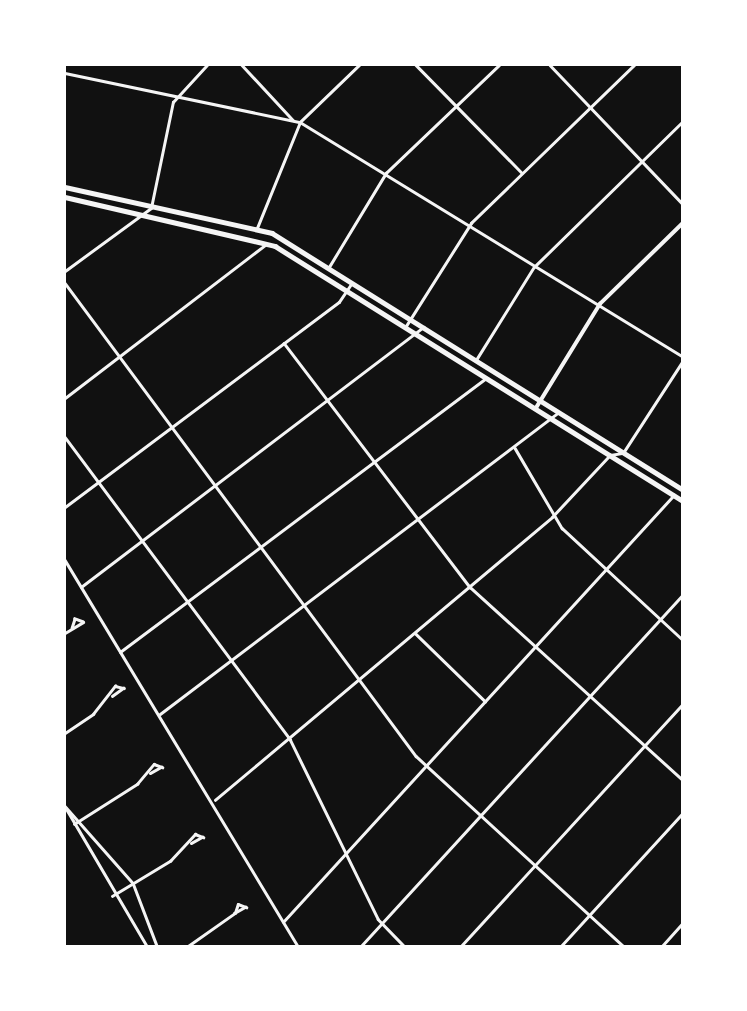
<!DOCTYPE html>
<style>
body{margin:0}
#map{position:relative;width:747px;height:1011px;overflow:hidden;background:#111;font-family:Ubuntu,sans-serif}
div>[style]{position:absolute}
.minor>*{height:2.5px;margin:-1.25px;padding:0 1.25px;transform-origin:1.25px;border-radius:1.25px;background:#f5f5f5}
.tertiary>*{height:3.5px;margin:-1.75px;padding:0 1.75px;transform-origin:1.75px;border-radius:1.75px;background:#f5f5f5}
.secondary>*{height:4.5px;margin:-2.25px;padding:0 2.25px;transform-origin:2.25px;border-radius:2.25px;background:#f5f5f5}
span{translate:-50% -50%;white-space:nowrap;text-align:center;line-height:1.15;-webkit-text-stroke:5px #fff;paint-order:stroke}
.frame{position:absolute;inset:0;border:66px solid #fff;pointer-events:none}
</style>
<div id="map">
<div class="minor">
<i style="left:242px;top:65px;width:75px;rotate:47.2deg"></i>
<i style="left:416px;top:65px;width:151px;rotate:45.5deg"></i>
<i style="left:550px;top:65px;width:191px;rotate:46.3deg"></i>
<i style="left:65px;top:73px;width:240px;rotate:11.8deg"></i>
<i style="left:300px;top:122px;width:448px;rotate:31.5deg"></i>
<i style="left:257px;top:228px;width:114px;rotate:-67.9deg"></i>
<i style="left:300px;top:122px;width:82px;rotate:-44deg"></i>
<i style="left:329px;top:267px;width:110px;rotate:-58.8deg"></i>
<i style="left:386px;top:173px;width:156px;rotate:-43.7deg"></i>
<i style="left:65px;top:271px;width:107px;rotate:-36.2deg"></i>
<i style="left:151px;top:208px;width:108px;rotate:-78.3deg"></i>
<i style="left:173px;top:102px;width:50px;rotate:-47.4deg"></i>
<i style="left:65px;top:283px;width:589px;rotate:53.42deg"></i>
<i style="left:416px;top:756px;width:281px;rotate:42.5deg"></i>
<i style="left:406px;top:326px;width:122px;rotate:-57.7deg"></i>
<i style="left:471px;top:223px;width:227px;rotate:-44.1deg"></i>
<i style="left:284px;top:343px;width:307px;rotate:52.7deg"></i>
<i style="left:470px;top:587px;width:286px;rotate:42.2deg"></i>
<i style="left:476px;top:360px;width:110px;rotate:-58.1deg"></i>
<i style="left:534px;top:267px;width:207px;rotate:-44.4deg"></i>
<i style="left:65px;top:398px;width:252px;rotate:-37.4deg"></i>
<i style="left:65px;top:437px;width:377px;rotate:53.3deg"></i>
<i style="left:290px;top:739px;width:200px;rotate:63.9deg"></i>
<i style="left:378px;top:919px;width:37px;rotate:46deg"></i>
<i style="left:515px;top:448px;width:93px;rotate:59.6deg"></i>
<i style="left:562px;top:528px;width:163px;rotate:42.8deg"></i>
<i style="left:65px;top:507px;width:342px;rotate:-36.8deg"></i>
<i style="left:339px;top:302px;width:22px;rotate:-56deg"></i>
<i style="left:65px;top:560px;width:451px;rotate:58.9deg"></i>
<i style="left:81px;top:587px;width:430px;rotate:-37.2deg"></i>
<i style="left:65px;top:633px;width:21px;rotate:-31deg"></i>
<i style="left:83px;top:622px;width:9px;rotate:-159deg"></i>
<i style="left:75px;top:619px;width:9px;rotate:108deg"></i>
<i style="left:415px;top:633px;width:98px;rotate:44.2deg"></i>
<i style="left:120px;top:652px;width:456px;rotate:-36.8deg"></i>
<i style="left:160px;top:714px;width:500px;rotate:-37.12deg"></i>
<i style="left:65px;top:733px;width:34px;rotate:-34deg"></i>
<i style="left:93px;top:714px;width:36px;rotate:-52deg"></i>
<i style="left:115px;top:686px;width:9px;rotate:13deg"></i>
<i style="left:124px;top:688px;width:14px;rotate:144deg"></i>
<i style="left:215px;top:800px;width:440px;rotate:-40deg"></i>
<i style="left:552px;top:517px;width:85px;rotate:-46.9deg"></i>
<i style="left:610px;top:455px;width:13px;rotate:-9deg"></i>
<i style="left:623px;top:453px;width:108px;rotate:-57deg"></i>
<i style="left:65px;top:806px;width:103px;rotate:48.6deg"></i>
<i style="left:133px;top:883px;width:67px;rotate:69.1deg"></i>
<i style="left:66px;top:808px;width:160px;rotate:59.6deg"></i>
<i style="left:74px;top:824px;width:75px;rotate:-32.4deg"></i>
<i style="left:137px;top:784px;width:26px;rotate:-50deg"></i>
<i style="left:154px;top:764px;width:9px;rotate:21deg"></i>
<i style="left:162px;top:767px;width:13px;rotate:151deg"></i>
<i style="left:112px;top:896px;width:68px;rotate:-31.1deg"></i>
<i style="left:170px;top:861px;width:37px;rotate:-47deg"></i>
<i style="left:195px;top:834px;width:9px;rotate:21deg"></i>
<i style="left:203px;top:837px;width:13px;rotate:151deg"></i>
<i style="left:283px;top:922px;width:579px;rotate:-47.52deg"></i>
<i style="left:188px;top:946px;width:57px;rotate:-35.1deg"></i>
<i style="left:235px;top:913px;width:9px;rotate:-72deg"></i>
<i style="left:238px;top:904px;width:9px;rotate:21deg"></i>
<i style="left:246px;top:907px;width:13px;rotate:151deg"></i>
<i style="left:361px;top:946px;width:475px;rotate:-47.5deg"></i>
<i style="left:461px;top:946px;width:327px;rotate:-47.5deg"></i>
<i style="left:561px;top:946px;width:179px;rotate:-47.5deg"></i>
<i style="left:662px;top:946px;width:30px;rotate:-48deg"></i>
</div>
<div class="tertiary">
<i style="left:536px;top:408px;width:122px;rotate:-58.4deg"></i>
<i style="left:600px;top:304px;width:115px;rotate:-44.3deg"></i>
</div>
<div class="secondary">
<i style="left:65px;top:187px;width:212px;rotate:12.5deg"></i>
<i style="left:272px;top:233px;width:483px;rotate:32deg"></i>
<i style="left:65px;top:197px;width:216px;rotate:13.1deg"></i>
<i style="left:275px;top:246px;width:480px;rotate:32deg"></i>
</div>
<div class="frame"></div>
</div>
